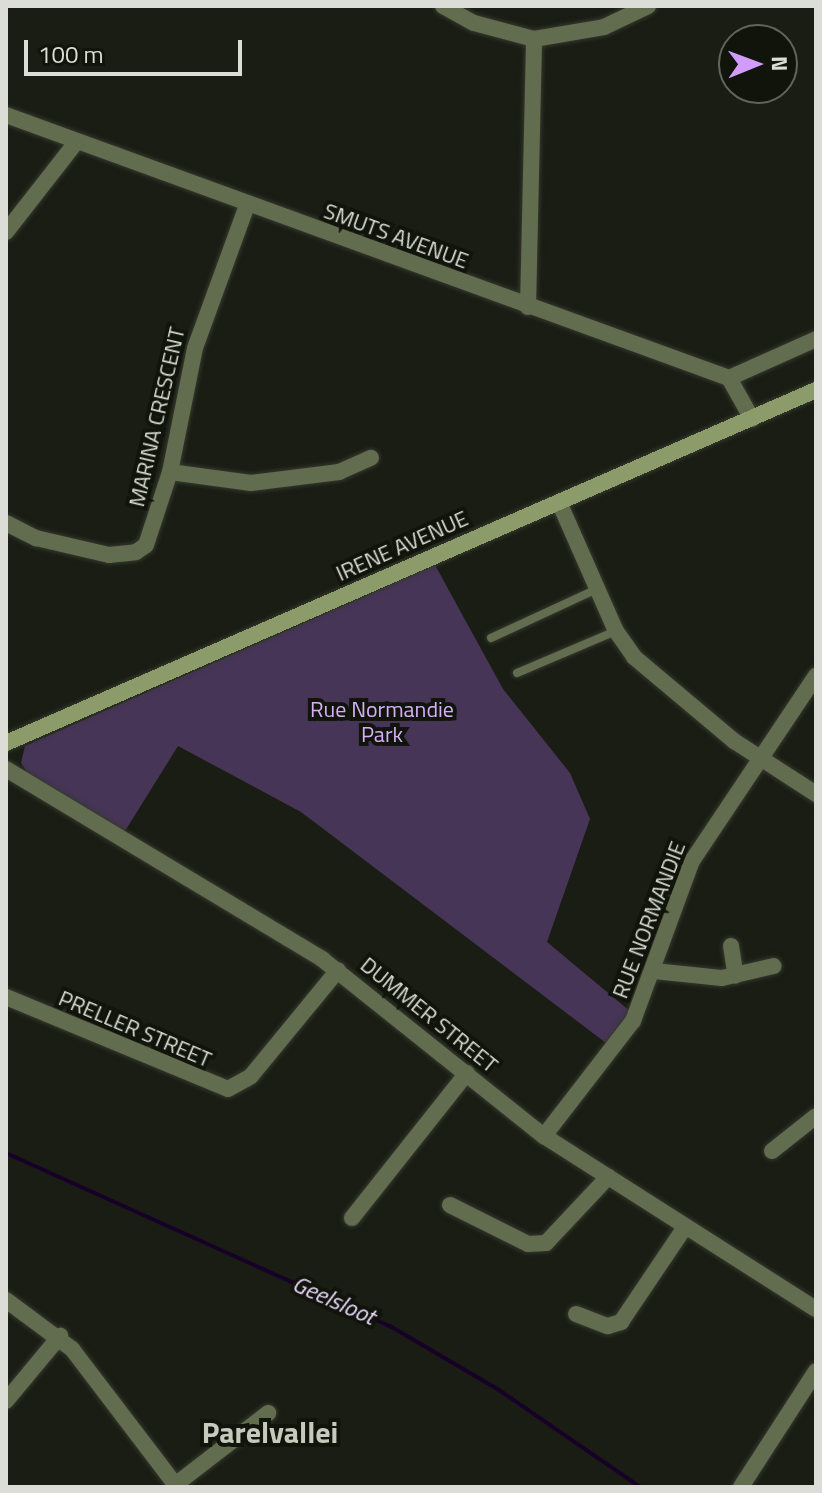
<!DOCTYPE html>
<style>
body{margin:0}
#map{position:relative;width:822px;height:1493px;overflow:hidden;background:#1a1d13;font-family:"Titillium Web",sans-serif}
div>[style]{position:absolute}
.green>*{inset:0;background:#473558}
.stream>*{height:4px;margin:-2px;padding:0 2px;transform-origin:2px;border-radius:2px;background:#170028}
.roads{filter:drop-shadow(0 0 2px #35382e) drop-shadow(0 0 2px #35382e)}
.lane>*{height:8px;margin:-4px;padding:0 4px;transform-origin:4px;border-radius:4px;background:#626c4e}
.street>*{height:16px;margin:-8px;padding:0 8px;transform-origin:8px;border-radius:8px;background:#626c4e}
.secondary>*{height:16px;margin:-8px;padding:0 8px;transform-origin:8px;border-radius:8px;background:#8b9b6a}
span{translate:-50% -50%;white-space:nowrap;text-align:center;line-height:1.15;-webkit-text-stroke:8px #11140b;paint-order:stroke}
.street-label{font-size:22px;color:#dbddd6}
.park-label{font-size:22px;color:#d5b0f9}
.water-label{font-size:24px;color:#e8d6fb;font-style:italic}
.district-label{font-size:30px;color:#c5cabc;font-weight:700}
.frame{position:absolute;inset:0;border:8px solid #dbddd6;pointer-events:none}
.north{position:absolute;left:718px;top:24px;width:80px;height:80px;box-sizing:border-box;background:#11140b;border:2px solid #62645c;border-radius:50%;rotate:89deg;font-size:22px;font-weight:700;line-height:32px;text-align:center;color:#dbddd6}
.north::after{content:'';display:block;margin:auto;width:28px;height:36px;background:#d09dff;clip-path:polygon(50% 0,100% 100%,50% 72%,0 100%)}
.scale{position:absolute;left:24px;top:40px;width:218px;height:36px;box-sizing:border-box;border:4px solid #dbddd6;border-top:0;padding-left:10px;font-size:24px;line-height:28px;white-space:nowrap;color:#dbddd6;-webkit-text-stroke:6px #11140b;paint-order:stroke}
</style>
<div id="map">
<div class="green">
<i style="clip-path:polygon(435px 565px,503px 689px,570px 773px,590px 819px,547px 942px,631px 1012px,606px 1043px,301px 812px,178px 746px,125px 831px,27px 772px,21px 763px,25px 746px)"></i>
</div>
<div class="stream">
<i style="left:6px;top:1153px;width:421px;rotate:24.3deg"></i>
<i style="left:390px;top:1326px;width:126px;rotate:30.4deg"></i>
<i style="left:499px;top:1390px;width:171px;rotate:34.5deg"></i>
</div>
<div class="roads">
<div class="lane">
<i style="left:491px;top:638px;width:117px;rotate:-24.8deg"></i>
<i style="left:517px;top:673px;width:108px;rotate:-23deg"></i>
</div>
<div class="street">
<i style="left:443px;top:6px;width:35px;rotate:29deg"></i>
<i style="left:474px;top:23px;width:62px;rotate:14.9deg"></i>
<i style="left:534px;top:39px;width:71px;rotate:-9.7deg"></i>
<i style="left:604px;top:27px;width:49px;rotate:-25.5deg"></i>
<i style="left:6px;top:115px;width:769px;rotate:19.99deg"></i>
<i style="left:729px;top:378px;width:47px;rotate:60.7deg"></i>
<i style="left:6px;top:232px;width:115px;rotate:-52deg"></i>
<i style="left:528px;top:307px;width:268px;rotate:-88.7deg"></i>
<i style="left:729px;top:378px;width:95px;rotate:-24.1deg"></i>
<i style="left:170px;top:472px;width:82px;rotate:7.7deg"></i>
<i style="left:251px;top:483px;width:89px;rotate:-7.1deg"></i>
<i style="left:339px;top:472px;width:35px;rotate:-24deg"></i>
<i style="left:559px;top:502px;width:141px;rotate:66.2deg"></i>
<i style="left:616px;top:631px;width:32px;rotate:55deg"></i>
<i style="left:634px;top:657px;width:131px;rotate:40deg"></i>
<i style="left:734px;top:741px;width:98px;rotate:32.9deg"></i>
<i style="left:6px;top:523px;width:34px;rotate:27deg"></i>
<i style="left:36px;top:538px;width:75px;rotate:13.1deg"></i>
<i style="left:109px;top:555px;width:27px;rotate:-6deg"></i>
<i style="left:136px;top:552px;width:12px;rotate:-35deg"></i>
<i style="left:146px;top:545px;width:77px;rotate:-71.8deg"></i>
<i style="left:170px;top:472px;width:126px;rotate:-78.6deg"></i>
<i style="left:195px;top:348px;width:152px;rotate:-70deg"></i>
<i style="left:6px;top:769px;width:369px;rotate:31deg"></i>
<i style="left:322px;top:959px;width:284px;rotate:38.6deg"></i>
<i style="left:544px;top:1136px;width:322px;rotate:32.5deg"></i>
<i style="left:731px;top:946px;width:30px;rotate:81deg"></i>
<i style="left:654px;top:971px;width:68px;rotate:5.9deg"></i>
<i style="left:722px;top:978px;width:53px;rotate:-13deg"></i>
<i style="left:6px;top:997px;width:240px;rotate:22.5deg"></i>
<i style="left:228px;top:1089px;width:26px;rotate:-29deg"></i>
<i style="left:251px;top:1076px;width:137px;rotate:-50.6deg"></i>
<i style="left:544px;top:1136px;width:145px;rotate:-52.3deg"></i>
<i style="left:633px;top:1021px;width:171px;rotate:-69.8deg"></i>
<i style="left:692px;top:861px;width:223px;rotate:-56.2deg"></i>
<i style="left:772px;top:1151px;width:56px;rotate:-38.5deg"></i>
<i style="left:450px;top:1205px;width:87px;rotate:26.6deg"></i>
<i style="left:528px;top:1244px;width:18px;rotate:-3deg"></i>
<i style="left:546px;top:1243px;width:91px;rotate:-46.8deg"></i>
<i style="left:352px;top:1218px;width:185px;rotate:-51.6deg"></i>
<i style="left:6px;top:1300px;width:82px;rotate:36.6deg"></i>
<i style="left:72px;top:1349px;width:173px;rotate:52.7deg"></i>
<i style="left:576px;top:1314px;width:34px;rotate:21deg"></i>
<i style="left:608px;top:1326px;width:14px;rotate:-17deg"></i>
<i style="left:621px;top:1322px;width:115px;rotate:-56deg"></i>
<i style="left:6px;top:1401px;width:85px;rotate:-50.3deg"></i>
<i style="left:175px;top:1485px;width:118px;rotate:-37.7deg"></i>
<i style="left:741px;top:1487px;width:138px;rotate:-57.1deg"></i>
</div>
<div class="secondary">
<i style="left:6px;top:743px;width:884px;rotate:-23.55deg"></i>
</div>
</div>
<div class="street-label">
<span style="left:396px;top:236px;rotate:20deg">SMUTS AVENUE</span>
<span style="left:157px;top:417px;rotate:-77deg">MARINA CRESCENT</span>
<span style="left:402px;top:546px;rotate:-24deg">IRENE AVENUE</span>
<span style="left:649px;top:920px;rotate:-69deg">RUE NORMANDIE</span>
<span style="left:429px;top:1015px;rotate:39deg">DUMMER STREET</span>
<span style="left:135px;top:1029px;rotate:23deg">PRELLER STREET</span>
</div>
<div class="park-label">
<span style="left:382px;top:722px">Rue Normandie<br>Park</span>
</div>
<div class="water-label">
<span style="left:334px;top:1300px;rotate:24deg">Geelsloot</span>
</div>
<div class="district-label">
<span style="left:270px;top:1432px">Parelvallei</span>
</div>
<div class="frame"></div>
<div class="north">N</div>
<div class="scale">100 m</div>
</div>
